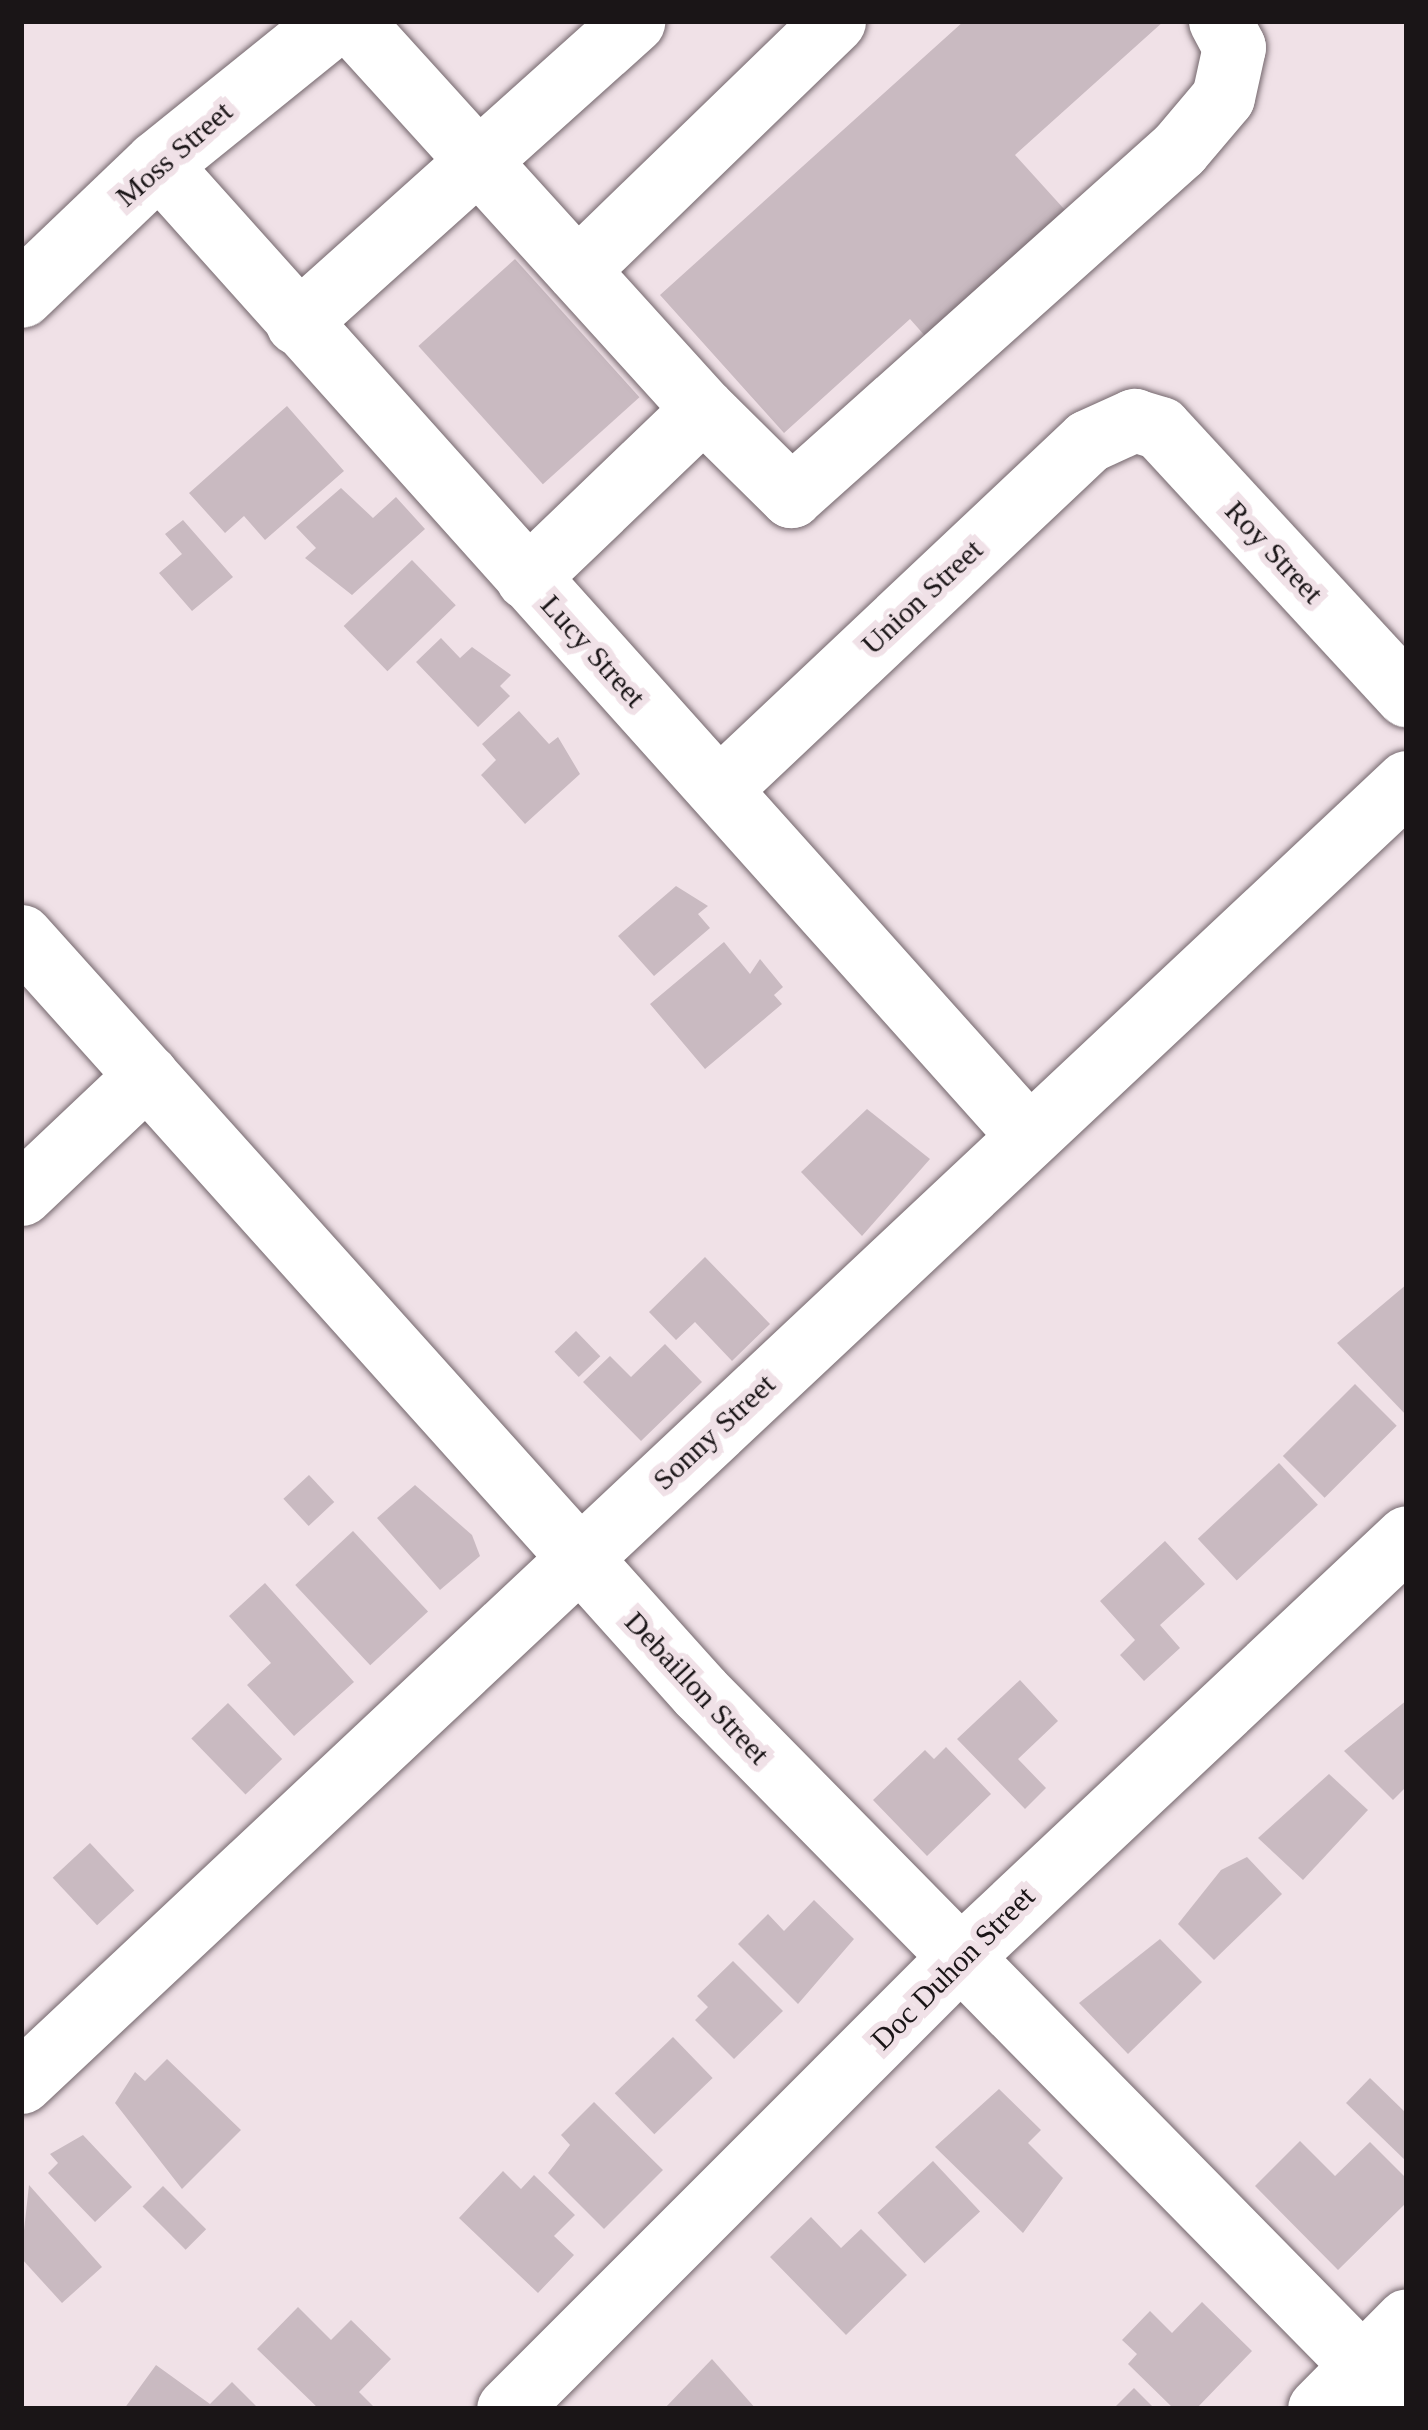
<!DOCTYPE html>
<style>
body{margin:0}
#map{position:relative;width:1428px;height:2430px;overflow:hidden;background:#f0e1e7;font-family:Georgia,serif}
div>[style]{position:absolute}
.building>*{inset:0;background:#c9bac1;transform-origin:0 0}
.roads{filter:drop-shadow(0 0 3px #73666c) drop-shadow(0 0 3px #73666c)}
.minor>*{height:63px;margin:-31.5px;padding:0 31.5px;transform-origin:31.5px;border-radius:31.5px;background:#fff}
.major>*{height:66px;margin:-33px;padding:0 33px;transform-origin:33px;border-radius:33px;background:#fff}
span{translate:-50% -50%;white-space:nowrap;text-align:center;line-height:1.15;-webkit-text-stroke:12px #f0e1e7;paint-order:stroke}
.street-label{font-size:30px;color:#1a1517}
.frame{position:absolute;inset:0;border:24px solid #1a1517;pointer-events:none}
</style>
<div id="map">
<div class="building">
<i style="clip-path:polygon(964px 21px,1164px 21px,1015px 155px,1074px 220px,934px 346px,910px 319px,784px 433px,660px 295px)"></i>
<i style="left:515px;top:259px;width:186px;height:130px;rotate:48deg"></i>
<i style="clip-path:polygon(287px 406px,344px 471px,265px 540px,244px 516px,225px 533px,189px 493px)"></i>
<i style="clip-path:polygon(341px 488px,373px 518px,396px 497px,425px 529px,352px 595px,305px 558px,316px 548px,296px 527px)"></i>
<i style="clip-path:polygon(183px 520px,233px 577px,192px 611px,159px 573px,182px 554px,165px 534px)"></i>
<i style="left:412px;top:560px;width:63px;height:95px;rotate:46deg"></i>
<i style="clip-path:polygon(441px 638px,460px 658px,472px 647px,511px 675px,500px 686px,510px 696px,478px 727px,416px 662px)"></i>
<i style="clip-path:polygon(519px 711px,549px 744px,558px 737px,580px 774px,525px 824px,481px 775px,496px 760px,482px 744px)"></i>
<i style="clip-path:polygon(676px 886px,708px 906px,698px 914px,710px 928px,654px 976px,618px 936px)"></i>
<i style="clip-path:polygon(724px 942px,750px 974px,760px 959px,783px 987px,774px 995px,782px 1004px,705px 1069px,650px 1004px)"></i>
<i style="clip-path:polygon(867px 1109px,930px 1159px,862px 1236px,801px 1172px)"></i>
<i style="clip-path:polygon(705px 1257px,770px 1324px,732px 1361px,695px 1322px,676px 1340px,649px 1312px)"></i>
<i style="clip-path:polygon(1407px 1284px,1407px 1416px,1337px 1343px)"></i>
<i style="left:576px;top:1331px;width:35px;height:30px;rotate:46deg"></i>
<i style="clip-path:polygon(665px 1344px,702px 1382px,641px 1441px,583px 1382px,610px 1356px,631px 1377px)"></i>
<i style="left:1355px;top:1384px;width:59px;height:102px;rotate:45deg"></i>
<i style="left:1279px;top:1463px;width:57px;height:111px;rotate:47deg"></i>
<i style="left:309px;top:1475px;width:37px;height:35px;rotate:47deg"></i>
<i style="clip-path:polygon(415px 1485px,472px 1535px,480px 1556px,440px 1590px,377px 1518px)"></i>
<i style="left:353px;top:1531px;width:110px;height:79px;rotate:47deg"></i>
<i style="clip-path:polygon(1165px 1541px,1205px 1584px,1160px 1625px,1180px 1648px,1144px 1681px,1120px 1655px,1135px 1640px,1100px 1601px)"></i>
<i style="clip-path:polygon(265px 1583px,354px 1682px,294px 1736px,247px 1685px,271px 1663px,229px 1616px)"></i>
<i style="clip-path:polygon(1020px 1680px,1058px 1721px,1018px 1759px,1046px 1788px,1025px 1809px,957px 1739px)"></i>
<i style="clip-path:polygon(1407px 1700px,1407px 1786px,1393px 1800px,1344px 1751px)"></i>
<i style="left:228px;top:1703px;width:78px;height:51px;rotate:46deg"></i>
<i style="clip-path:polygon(946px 1747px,991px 1794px,927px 1856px,873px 1800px,925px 1750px,934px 1759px)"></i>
<i style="clip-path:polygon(1329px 1774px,1368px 1810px,1303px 1880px,1258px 1838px)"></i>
<i style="left:90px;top:1843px;width:65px;height:51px;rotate:47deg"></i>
<i style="clip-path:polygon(1247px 1857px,1282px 1894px,1214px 1960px,1178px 1924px,1221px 1870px)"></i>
<i style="clip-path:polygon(814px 1900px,854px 1939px,798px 2004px,738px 1944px,768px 1914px,784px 1931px)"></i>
<i style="clip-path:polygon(1160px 1939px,1202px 1982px,1128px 2054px,1079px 2003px)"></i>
<i style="clip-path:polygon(733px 1961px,783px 2011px,734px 2059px,695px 2020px,708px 2007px,697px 1996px)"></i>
<i style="left:673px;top:2037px;width:57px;height:81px;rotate:46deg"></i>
<i style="clip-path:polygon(167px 2059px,241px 2130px,182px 2189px,115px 2103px,135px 2072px,145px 2081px)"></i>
<i style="clip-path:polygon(1370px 2078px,1407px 2114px,1407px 2162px,1346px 2103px)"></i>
<i style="clip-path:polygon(999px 2089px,1041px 2130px,1028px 2143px,1063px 2178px,1023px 2233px,935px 2147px)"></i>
<i style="clip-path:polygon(594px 2102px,663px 2170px,604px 2229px,548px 2173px,570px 2145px,561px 2135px)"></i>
<i style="clip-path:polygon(83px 2135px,132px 2187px,95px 2222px,48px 2173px,58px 2163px,50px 2154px)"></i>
<i style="clip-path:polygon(1300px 2141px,1335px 2176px,1370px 2142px,1407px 2179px,1407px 2202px,1338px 2270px,1255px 2186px)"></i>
<i style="left:933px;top:2161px;width:69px;height:76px;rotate:47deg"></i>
<i style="clip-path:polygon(503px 2171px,521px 2189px,534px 2175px,575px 2215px,554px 2236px,574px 2255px,538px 2293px,459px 2218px)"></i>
<i style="clip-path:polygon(29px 2185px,102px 2267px,62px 2303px,21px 2258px)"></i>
<i style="left:163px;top:2186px;width:61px;height:29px;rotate:45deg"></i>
<i style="clip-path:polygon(811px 2217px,841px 2248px,861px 2229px,907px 2275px,846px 2335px,770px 2257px)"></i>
<i style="clip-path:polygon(1202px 2302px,1252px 2351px,1196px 2409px,1174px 2409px,1128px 2364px,1137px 2354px,1122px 2340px,1150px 2311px,1172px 2333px)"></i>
<i style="clip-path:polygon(298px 2307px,331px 2340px,351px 2320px,391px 2359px,359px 2392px,376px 2409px,319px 2409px,257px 2349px)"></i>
<i style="clip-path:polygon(712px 2359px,756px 2409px,664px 2409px)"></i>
<i style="clip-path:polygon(156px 2365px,210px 2404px,232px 2382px,259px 2409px,124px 2409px)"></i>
<i style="clip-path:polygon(1134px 2388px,1155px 2409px,1113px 2409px)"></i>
</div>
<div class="roads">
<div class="minor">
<i style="left:351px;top:21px;width:524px;rotate:47.79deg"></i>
<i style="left:703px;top:409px;width:244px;rotate:136.2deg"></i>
<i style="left:158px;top:164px;width:1305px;rotate:48.14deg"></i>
<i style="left:577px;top:270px;width:358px;rotate:-44.1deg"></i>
<i style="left:297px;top:323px;width:452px;rotate:-41.9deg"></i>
<i style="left:703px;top:409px;width:124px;rotate:44.7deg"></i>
<i style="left:791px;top:496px;width:521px;rotate:-41.81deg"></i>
<i style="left:1179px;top:149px;width:68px;rotate:-49.8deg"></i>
<i style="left:1223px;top:97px;width:51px;rotate:-77.6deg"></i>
<i style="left:1234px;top:47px;width:30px;rotate:-118deg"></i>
<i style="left:719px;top:789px;width:507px;rotate:-43.32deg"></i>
<i style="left:1088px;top:441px;width:51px;rotate:-24.5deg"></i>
<i style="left:1134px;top:420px;width:27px;rotate:17deg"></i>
<i style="left:1160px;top:428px;width:364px;rotate:47.3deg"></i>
<i style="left:21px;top:936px;width:1016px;rotate:48.07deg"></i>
<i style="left:700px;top:1692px;width:1006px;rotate:45.48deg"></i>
<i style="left:21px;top:1194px;width:173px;rotate:-43.4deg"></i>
<i style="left:21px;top:2082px;width:1900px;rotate:-43.17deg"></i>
<i style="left:508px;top:2409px;width:636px;rotate:-45deg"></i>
<i style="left:958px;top:1959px;width:616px;rotate:-43.22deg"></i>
<i style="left:1319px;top:2409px;width:125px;rotate:-45.3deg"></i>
</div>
<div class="major">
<i style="left:21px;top:295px;width:190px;rotate:-43.7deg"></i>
<i style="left:158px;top:164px;width:228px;rotate:-38.9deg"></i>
</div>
</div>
<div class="street-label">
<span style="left:174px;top:154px;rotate:-41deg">Moss Street</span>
<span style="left:1274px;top:552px;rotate:47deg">Roy Street</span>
<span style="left:922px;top:597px;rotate:-43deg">Union Street</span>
<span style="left:593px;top:651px;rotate:48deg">Lucy Street</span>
<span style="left:714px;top:1432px;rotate:-43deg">Sonny Street</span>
<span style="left:697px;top:1688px;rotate:47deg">Debaillon Street</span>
<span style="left:953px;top:1968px;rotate:-45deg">Doc Duhon Street</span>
</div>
<div class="frame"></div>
</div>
